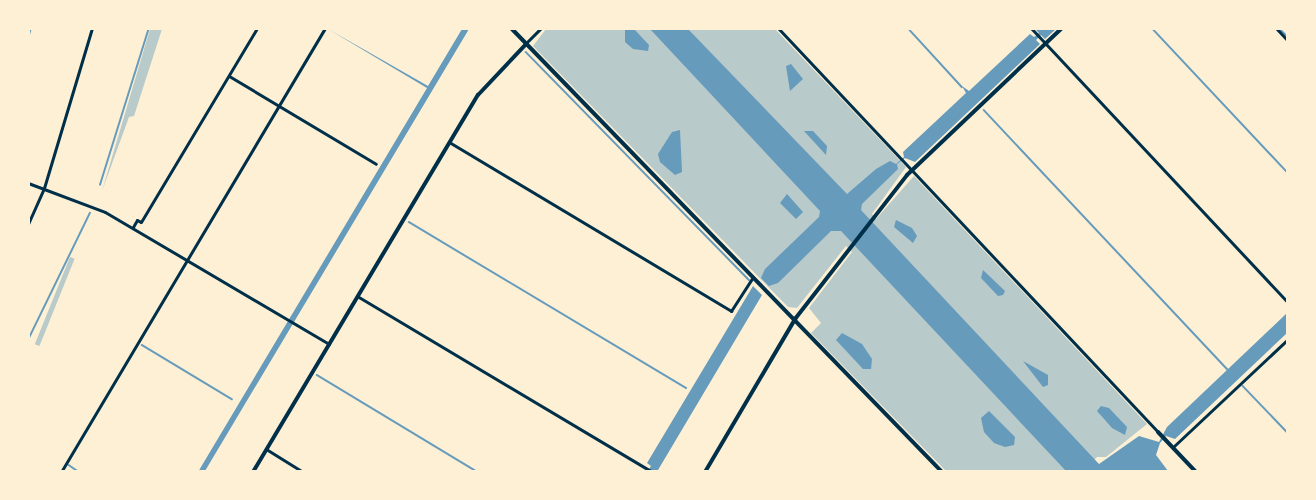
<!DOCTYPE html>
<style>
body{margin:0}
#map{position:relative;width:1316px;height:500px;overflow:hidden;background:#fdf0d5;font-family:Jost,sans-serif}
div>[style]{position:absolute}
.green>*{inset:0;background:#b9caca;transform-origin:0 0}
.water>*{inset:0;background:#669bbc}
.stream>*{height:1.5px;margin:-0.75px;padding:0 0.75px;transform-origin:0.75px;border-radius:0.75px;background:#669bbc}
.minor>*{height:3px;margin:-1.5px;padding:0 1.5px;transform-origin:1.5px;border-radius:1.5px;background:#003049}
.tertiary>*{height:4px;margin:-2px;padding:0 2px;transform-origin:2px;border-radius:2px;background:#003049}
span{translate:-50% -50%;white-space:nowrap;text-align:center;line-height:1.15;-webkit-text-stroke:4.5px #fdf0d5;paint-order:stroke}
.frame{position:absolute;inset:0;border:30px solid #fdf0d5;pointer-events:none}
</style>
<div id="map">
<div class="green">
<i style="clip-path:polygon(150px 29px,162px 29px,134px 116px,129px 117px,102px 191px)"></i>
<i style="clip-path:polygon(546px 29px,775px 29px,906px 167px,872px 214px,876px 219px,914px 176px,1147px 424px,1106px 457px,1097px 457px,1083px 471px,946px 471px,811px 333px,821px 323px,809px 308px,852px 252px,846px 246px,797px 308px,788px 307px,533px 46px)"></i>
<i style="left:70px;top:257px;width:5px;height:94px;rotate:22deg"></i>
</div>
<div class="water">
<i style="clip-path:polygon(328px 29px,428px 86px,462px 29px,469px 29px,205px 471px,198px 472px,427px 88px)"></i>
<i style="clip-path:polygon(625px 29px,634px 29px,649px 45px,648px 51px,633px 49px,625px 42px)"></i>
<i style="clip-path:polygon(650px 29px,688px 29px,847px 194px,876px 169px,890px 161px,896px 164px,904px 157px,903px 152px,966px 93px,962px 86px,969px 91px,1030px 34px,1034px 37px,1039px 33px,1035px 29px,1056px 29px,1045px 39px,1041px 35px,1036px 40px,1040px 44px,915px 162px,905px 158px,897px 164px,898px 169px,862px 204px,861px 210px,1099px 464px,1139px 436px,1159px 442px,1167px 427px,1287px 313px,1287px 333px,1175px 439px,1166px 436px,1160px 443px,1156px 455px,1168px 471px,1066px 471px,841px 231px,831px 231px,778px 283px,769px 286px,761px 278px,765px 269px,819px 217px,820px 211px)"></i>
<i style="clip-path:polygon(791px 64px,803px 79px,790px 91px,786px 66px)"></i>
<i style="clip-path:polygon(680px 130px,682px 172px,675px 175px,660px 162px,658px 154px,672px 132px)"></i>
<i style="clip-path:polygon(804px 131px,813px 131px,827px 146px,826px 155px)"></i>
<i style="clip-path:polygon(787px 194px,803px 212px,796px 219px,780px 203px)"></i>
<i style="clip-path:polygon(896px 220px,912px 228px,917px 236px,913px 243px,894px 227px)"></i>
<i style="clip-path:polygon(983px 270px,1005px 291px,1003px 295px,998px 296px,981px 278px)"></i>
<i style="clip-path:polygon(753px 286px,762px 295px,658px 470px,648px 471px,651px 466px,647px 463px)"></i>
<i style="clip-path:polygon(842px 333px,862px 344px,872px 359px,871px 369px,863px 369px,836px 340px)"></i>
<i style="clip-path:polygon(1023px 361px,1048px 375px,1048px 385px,1043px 387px)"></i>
<i style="clip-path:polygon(1101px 406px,1109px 408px,1127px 427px,1125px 435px,1112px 428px,1097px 411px)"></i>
<i style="clip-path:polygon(989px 411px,1015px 437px,1014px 445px,1005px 447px,994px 443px,984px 432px,981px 418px)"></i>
</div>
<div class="stream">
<i style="left:908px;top:28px;width:80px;rotate:47.5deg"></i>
<i style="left:1152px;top:28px;width:199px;rotate:46.8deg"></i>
<i style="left:1279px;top:28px;width:13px;rotate:45deg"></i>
<i style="left:28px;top:38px;width:10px;rotate:-73deg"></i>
<i style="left:526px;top:52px;width:319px;rotate:45.6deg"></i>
<i style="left:984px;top:110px;width:357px;rotate:46.8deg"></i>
<i style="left:100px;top:185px;width:164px;rotate:-72.7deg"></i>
<i style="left:409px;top:222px;width:323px;rotate:30.9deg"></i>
<i style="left:28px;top:340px;width:141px;rotate:-64deg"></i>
<i style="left:142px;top:345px;width:105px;rotate:31deg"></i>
<i style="left:317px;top:375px;width:188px;rotate:31.1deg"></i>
<i style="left:1243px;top:386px;width:65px;rotate:46.2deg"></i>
<i style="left:69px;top:465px;width:12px;rotate:35deg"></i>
</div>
<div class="minor">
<i style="left:778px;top:28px;width:555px;rotate:46.75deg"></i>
<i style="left:1031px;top:28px;width:376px;rotate:46.9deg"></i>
<i style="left:1276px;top:28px;width:18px;rotate:47deg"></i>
<i style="left:526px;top:43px;width:21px;rotate:-45deg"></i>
<i style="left:229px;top:76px;width:171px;rotate:30.9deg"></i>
<i style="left:449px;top:142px;width:329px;rotate:30.9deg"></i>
<i style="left:731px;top:311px;width:40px;rotate:-57.1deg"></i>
<i style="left:28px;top:183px;width:82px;rotate:20.6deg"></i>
<i style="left:105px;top:212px;width:260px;rotate:30.5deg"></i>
<i style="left:28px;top:224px;width:39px;rotate:-66deg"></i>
<i style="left:44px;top:188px;width:167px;rotate:-73.3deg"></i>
<i style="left:133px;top:227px;width:8px;rotate:-60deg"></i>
<i style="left:137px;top:220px;width:4px;rotate:27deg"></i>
<i style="left:141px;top:222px;width:226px;rotate:-59.1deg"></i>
<i style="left:357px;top:296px;width:344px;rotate:30.8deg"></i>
<i style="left:1173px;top:447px;width:158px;rotate:-43.2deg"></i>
<i style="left:266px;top:449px;width:44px;rotate:31.9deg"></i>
<i style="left:61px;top:472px;width:517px;rotate:-59.26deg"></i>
</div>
<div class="tertiary">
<i style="left:511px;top:28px;width:619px;rotate:45.85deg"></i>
<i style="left:1158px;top:432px;width:55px;rotate:46.5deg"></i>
<i style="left:253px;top:472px;width:439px;rotate:-59.2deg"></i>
<i style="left:478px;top:95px;width:70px;rotate:-46.7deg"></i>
<i style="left:705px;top:472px;width:178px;rotate:-59.5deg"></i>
<i style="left:795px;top:319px;width:182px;rotate:-52.1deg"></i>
<i style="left:907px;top:175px;width:214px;rotate:-43.5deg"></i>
</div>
<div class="frame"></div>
</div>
